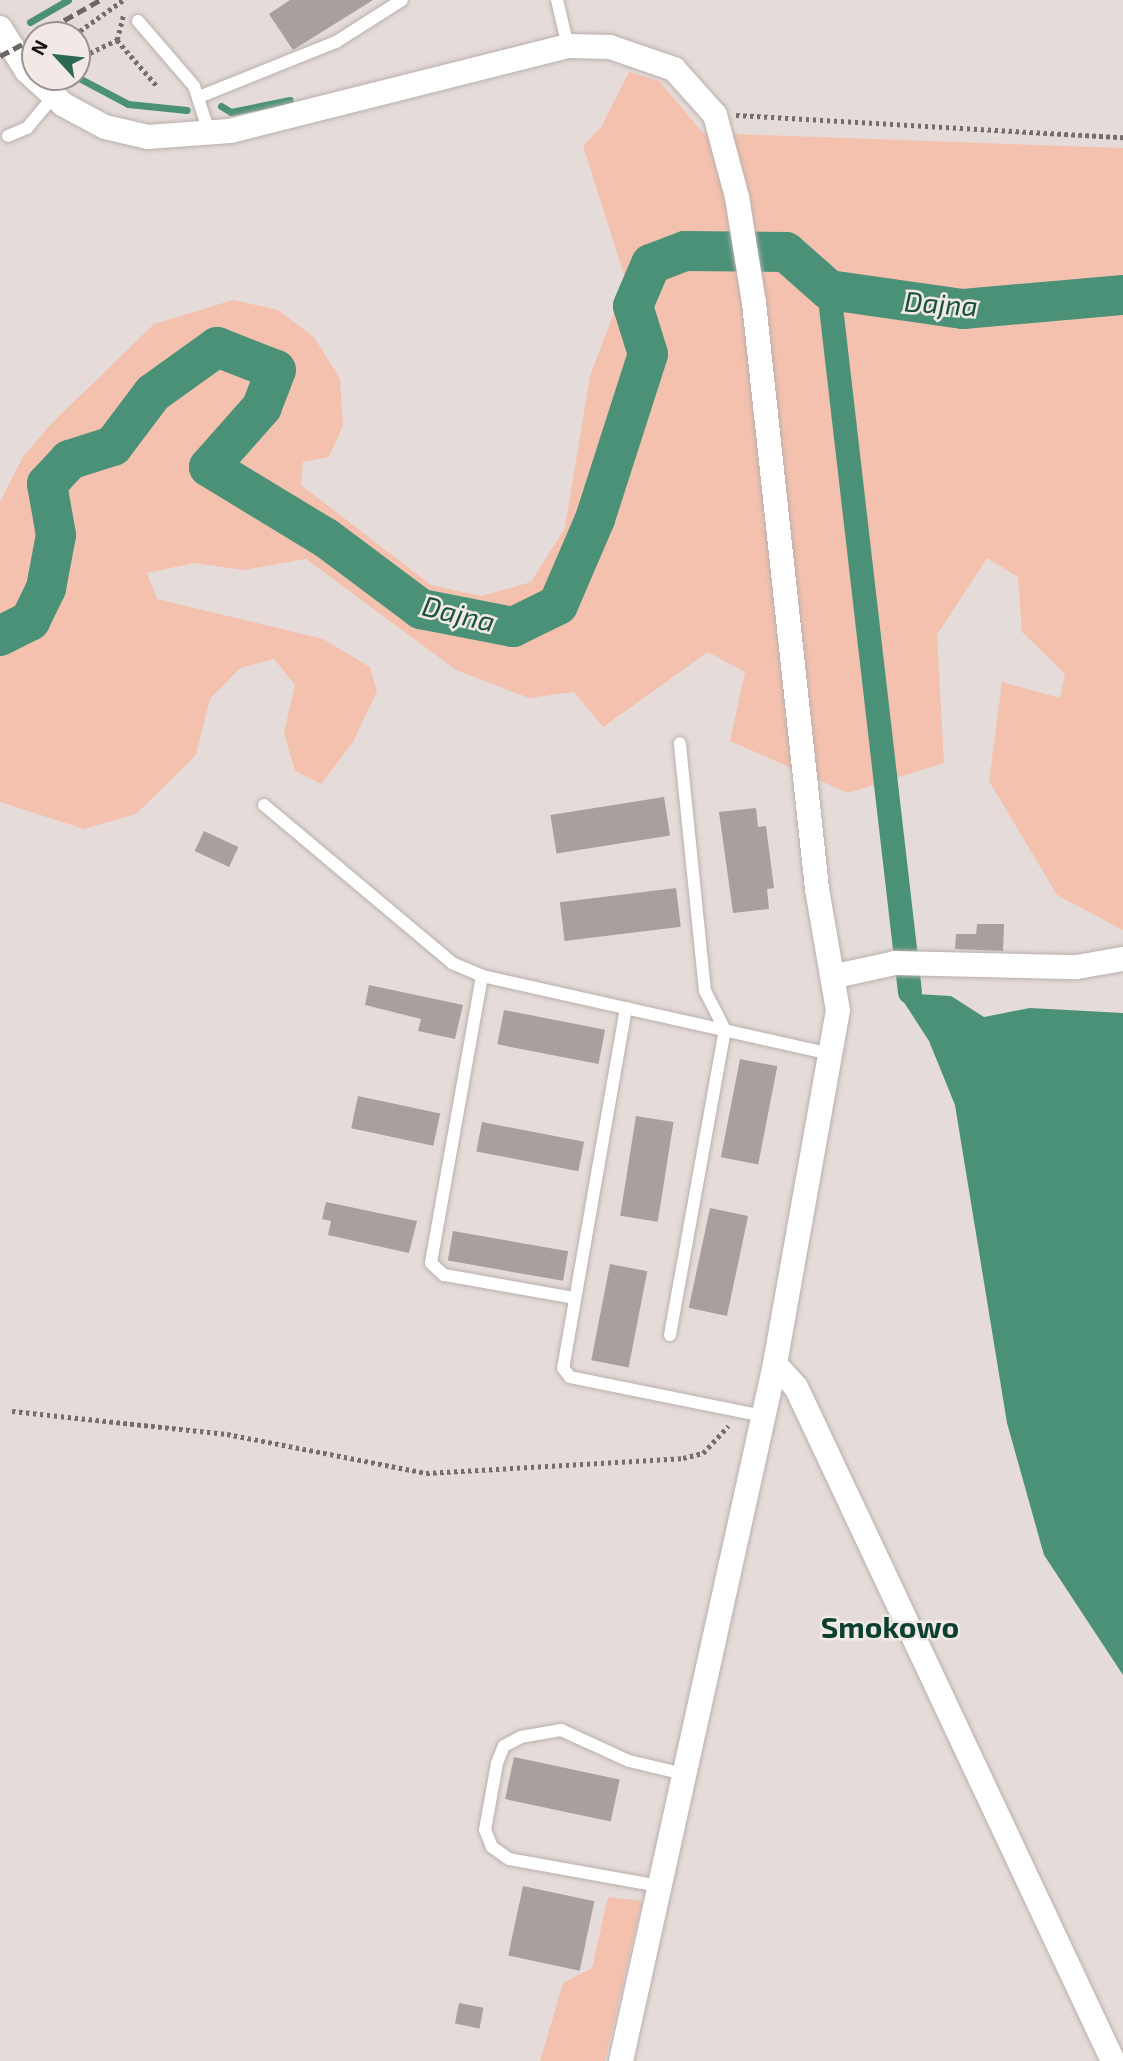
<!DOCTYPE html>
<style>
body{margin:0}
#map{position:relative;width:1123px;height:2061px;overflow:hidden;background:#e5dcd9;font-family:"Exo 2",sans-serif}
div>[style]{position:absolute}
.green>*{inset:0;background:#f4c1af}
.water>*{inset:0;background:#4b9178}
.stream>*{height:7px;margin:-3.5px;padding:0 3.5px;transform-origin:3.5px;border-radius:3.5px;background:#4b9178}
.canal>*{height:24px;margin:-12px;padding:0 12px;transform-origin:12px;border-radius:12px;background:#4b9178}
.river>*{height:40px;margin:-20px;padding:0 20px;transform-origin:20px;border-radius:20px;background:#4b9178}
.building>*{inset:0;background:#a8a09d;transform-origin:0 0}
.path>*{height:4.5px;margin-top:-2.25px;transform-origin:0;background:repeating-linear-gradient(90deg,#746f6d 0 3.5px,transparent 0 7px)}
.roads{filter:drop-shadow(0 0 2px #b9b0ad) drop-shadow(0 0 2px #b9b0ad)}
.service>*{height:12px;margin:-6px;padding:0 6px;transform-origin:6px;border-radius:6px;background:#fff}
.minor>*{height:24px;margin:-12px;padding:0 12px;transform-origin:12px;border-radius:12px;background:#fff}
.rail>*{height:5px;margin-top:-2.5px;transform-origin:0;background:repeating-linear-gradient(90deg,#6b6664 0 10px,transparent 0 15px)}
span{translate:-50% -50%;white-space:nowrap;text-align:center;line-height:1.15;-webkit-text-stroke:5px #f2e9e6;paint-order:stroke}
.water-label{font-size:28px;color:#19513f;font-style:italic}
.quarter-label{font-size:30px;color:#0b3f2f;font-weight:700}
.north{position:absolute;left:21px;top:21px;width:70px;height:70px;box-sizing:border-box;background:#f2e9e6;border:2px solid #999290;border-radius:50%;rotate:297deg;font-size:19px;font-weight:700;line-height:28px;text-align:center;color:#13100f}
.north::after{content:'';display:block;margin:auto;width:24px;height:32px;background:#2c6954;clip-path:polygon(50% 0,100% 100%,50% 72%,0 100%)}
</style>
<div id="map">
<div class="green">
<i style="clip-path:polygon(629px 72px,659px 81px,703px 133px,1123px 148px,1123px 930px,1057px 895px,989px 781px,1002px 682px,1060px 698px,1065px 674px,1022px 632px,1018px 577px,987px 558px,937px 635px,944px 763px,848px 793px,730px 741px,745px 672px,708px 652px,603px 727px,574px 692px,529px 698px,456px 670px,306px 559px,244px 570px,194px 563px,147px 573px,157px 599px,323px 639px,370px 667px,377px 691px,353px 742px,321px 784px,295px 771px,284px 733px,295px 685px,274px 659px,240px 668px,210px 699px,196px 755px,136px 814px,84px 829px,0 802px,0 502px,23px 457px,51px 424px,154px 324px,233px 300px,278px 310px,314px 337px,340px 379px,343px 426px,329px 457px,303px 462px,301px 485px,431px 585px,481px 596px,531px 582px,565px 528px,590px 376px,626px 281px,583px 146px,601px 127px)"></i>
<i style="clip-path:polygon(608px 1897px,642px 1901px,605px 2061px,540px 2061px,563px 1983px,592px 1968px)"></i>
</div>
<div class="water">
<i style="clip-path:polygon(898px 993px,951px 996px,984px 1017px,1030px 1008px,1123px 1013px,1123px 1675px,1044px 1555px,1007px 1423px,955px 1105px,929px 1041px)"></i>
</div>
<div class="stream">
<i style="left:30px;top:22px;width:44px;rotate:-30.1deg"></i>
<i style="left:77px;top:77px;width:58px;rotate:27.9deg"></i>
<i style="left:128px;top:104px;width:59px;rotate:5.8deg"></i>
<i style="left:221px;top:106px;width:12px;rotate:31deg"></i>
<i style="left:231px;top:112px;width:60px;rotate:-11.5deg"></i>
</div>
<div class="canal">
<i style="left:829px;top:290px;width:707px;rotate:83.42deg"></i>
</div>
<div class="river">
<i style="left:0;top:636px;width:34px;rotate:-27deg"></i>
<i style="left:30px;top:621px;width:37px;rotate:-64deg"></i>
<i style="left:46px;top:588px;width:54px;rotate:-79.3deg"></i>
<i style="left:56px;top:535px;width:52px;rotate:-100deg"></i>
<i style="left:47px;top:484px;width:33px;rotate:-47deg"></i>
<i style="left:69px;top:460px;width:46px;rotate:-17.7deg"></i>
<i style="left:113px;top:446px;width:66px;rotate:-53deg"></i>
<i style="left:153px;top:393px;width:79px;rotate:-35.7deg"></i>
<i style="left:217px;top:347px;width:63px;rotate:21.3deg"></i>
<i style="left:276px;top:370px;width:40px;rotate:111deg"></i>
<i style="left:262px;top:407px;width:80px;rotate:131.5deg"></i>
<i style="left:209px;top:467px;width:137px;rotate:31.3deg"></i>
<i style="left:326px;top:538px;width:119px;rotate:36.8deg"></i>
<i style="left:421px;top:609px;width:94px;rotate:11.1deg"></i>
<i style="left:513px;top:627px;width:50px;rotate:-26.1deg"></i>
<i style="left:558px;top:605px;width:94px;rotate:-66.7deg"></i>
<i style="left:595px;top:519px;width:173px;rotate:-72.2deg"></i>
<i style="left:648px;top:354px;width:50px;rotate:-107.4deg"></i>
<i style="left:633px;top:306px;width:46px;rotate:-66.8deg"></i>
<i style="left:651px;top:264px;width:36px;rotate:-21deg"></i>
<i style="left:685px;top:251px;width:101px;rotate:0.6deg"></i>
<i style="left:786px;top:252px;width:57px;rotate:41.5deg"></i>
<i style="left:829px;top:290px;width:135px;rotate:8.1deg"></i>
<i style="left:963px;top:309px;width:161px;rotate:-5deg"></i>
</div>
<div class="building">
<i style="clip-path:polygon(290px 0,373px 0,293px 50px,269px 14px)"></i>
<i style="left:664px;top:797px;width:39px;height:115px;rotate:81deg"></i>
<i style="clip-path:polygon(756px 808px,758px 827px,766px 826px,774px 888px,767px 889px,769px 909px,733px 913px,719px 812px)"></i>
<i style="left:204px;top:831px;width:38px;height:22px;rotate:25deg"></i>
<i style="left:676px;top:888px;width:39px;height:117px;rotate:83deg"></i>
<i style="clip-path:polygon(977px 924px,1004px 924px,1003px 951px,955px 949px,956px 934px,976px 934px)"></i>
<i style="clip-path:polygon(369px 985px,463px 1005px,455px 1039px,418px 1031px,421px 1019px,365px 1005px)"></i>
<i style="left:504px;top:1010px;width:103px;height:35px;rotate:11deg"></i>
<i style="left:740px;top:1059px;width:38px;height:100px;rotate:11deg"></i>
<i style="left:358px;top:1096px;width:84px;height:33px;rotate:12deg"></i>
<i style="left:636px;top:1116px;width:38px;height:101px;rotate:9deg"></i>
<i style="left:482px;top:1122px;width:104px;height:30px;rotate:11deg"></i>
<i style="clip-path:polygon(326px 1202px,417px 1221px,409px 1253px,328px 1235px,331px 1221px,322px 1219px)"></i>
<i style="left:710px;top:1208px;width:39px;height:102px;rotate:12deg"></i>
<i style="left:453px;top:1231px;width:117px;height:30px;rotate:10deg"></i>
<i style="left:610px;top:1264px;width:38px;height:98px;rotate:11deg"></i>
<i style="left:514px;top:1757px;width:108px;height:43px;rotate:12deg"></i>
<i style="left:523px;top:1886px;width:73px;height:71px;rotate:12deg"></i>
<i style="left:459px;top:2003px;width:25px;height:21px;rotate:11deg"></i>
</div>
<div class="path">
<i style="left:74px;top:35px;width:60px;rotate:-35.5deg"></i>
<i style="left:117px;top:40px;width:25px;rotate:-76deg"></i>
<i style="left:77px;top:59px;width:44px;rotate:-25.4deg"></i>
<i style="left:117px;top:40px;width:61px;rotate:49deg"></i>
<i style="left:736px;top:115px;width:388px;rotate:3.3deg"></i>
<i style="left:12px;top:1411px;width:216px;rotate:6.1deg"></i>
<i style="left:227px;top:1434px;width:203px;rotate:11.1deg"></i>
<i style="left:426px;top:1473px;width:257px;rotate:-3.3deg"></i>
<i style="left:683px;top:1458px;width:21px;rotate:-14deg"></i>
<i style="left:703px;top:1453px;width:37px;rotate:-47deg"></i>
</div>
<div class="roads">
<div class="service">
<i style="left:557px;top:0;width:47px;rotate:76.6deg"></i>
<i style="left:138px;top:21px;width:86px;rotate:49.3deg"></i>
<i style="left:194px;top:86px;width:52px;rotate:71.9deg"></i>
<i style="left:199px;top:97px;width:148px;rotate:-21.9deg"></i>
<i style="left:336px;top:42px;width:78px;rotate:-32.5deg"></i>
<i style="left:8px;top:136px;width:21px;rotate:-23deg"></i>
<i style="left:27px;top:128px;width:40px;rotate:-50deg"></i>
<i style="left:264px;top:805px;width:246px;rotate:40deg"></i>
<i style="left:452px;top:963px;width:33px;rotate:23deg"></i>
<i style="left:482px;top:976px;width:361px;rotate:12.6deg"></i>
<i style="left:482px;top:976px;width:291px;rotate:100.1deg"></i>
<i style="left:431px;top:1263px;width:18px;rotate:43deg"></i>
<i style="left:444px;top:1275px;width:133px;rotate:10deg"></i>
<i style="left:626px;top:1008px;width:365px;rotate:99.9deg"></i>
<i style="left:563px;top:1368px;width:11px;rotate:52deg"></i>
<i style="left:570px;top:1377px;width:198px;rotate:11.4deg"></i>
<i style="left:670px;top:1335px;width:310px;rotate:-79.8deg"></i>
<i style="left:725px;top:1030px;width:44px;rotate:-117.1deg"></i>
<i style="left:705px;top:991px;width:249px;rotate:-95.8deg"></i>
<i style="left:659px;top:1886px;width:152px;rotate:-169.8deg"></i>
<i style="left:509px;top:1859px;width:21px;rotate:-145deg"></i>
<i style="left:492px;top:1847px;width:18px;rotate:-112deg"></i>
<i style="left:485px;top:1830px;width:68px;rotate:-79.8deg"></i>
<i style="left:497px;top:1763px;width:18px;rotate:-68deg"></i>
<i style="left:504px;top:1746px;width:19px;rotate:-28deg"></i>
<i style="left:521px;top:1737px;width:41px;rotate:-9.9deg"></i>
<i style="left:561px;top:1730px;width:75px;rotate:24.5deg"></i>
<i style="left:629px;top:1761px;width:57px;rotate:13.3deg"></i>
</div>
<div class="minor">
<i style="left:0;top:28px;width:51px;rotate:57.9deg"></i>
<i style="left:27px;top:71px;width:50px;rotate:42.6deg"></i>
<i style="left:64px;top:105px;width:47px;rotate:28.2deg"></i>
<i style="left:105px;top:127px;width:44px;rotate:13.1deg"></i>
<i style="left:148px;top:137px;width:82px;rotate:-4.2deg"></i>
<i style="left:230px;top:131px;width:349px;rotate:-14.1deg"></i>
<i style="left:568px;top:46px;width:42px;rotate:1.4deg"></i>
<i style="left:610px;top:47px;width:68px;rotate:19deg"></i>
<i style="left:674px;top:69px;width:62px;rotate:48.3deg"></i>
<i style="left:715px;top:115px;width:85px;rotate:75deg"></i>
<i style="left:737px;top:197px;width:107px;rotate:80.9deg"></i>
<i style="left:754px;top:303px;width:589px;rotate:83.86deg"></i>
<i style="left:817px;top:889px;width:123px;rotate:80.2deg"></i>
<i style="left:838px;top:1010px;width:360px;rotate:100.1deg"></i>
<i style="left:775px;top:1364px;width:31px;rotate:48deg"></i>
<i style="left:796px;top:1387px;width:745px;rotate:64.81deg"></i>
<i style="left:836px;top:976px;width:60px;rotate:-12.4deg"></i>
<i style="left:895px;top:963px;width:182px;rotate:1.3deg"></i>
<i style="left:1077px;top:967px;width:47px;rotate:-9.9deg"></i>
<i style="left:621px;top:2061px;width:714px;rotate:-77.54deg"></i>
</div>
</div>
<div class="rail">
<i style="left:38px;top:35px;width:71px;rotate:-29.4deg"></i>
<i style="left:0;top:56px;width:40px;rotate:-28deg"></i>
</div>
<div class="water-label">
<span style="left:941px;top:303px;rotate:4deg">Dajna</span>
<span style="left:459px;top:613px;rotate:14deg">Dajna</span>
</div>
<div class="quarter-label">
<span style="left:890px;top:1626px">Smokowo</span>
</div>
<div class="north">N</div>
</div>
